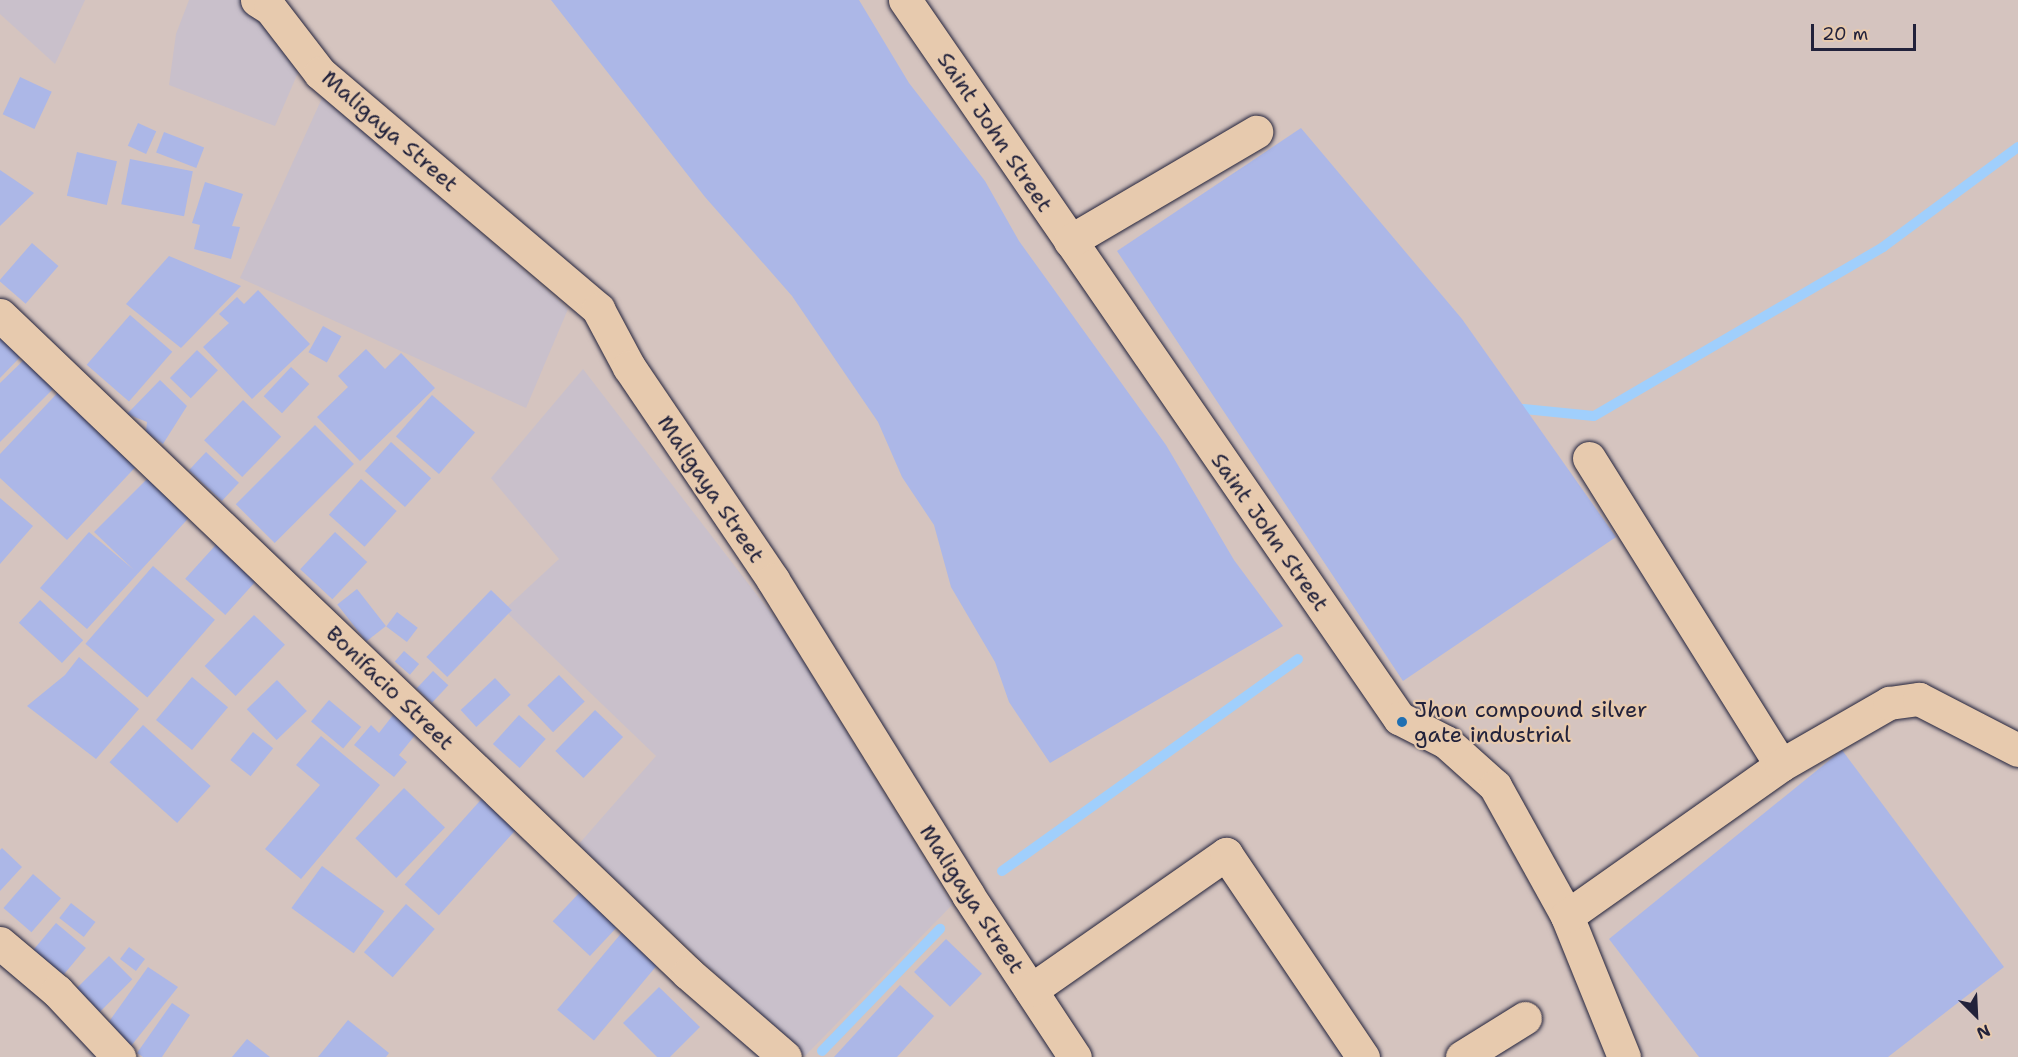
<!DOCTYPE html>
<style>
body{margin:0}
#map{position:relative;width:2018px;height:1057px;overflow:hidden;background:#d5c4bf;font-family:"Shantell Sans",sans-serif}
div>[style]{position:absolute}
.built>*{inset:0;background:#c9c0cb}
.stream>*{height:10px;margin:-5px;padding:0 5px;transform-origin:5px;border-radius:5px;background:#a0cffc}
.building>*{inset:0;background:#acb7e7;transform-origin:0 0}
.roads{filter:drop-shadow(0 0 2px #22223b) drop-shadow(0 0 2px #22223b)}
.minor>*{height:33px;margin:-16.5px;padding:0 16.5px;transform-origin:16.5px;border-radius:16.5px;background:#e7caae}
.dots>*{width:16px;height:16px;translate:-50% -50%;box-sizing:border-box;border:3px solid #e7caae;border-radius:50%}
span{translate:-50% -50%;white-space:nowrap;text-align:center;line-height:1.15;-webkit-text-stroke:4.5px #e7caae;paint-order:stroke}
.street-label{font-size:22px;color:#22223b}
.poi-label{font-size:22px;color:#22223b}
.left{translate:0 -50%;text-align:left}
.north{position:absolute;left:1946px;top:985px;width:60px;height:60px;-webkit-text-stroke:4px #e7caae;paint-order:stroke;rotate:156deg;font-size:16px;font-weight:700;line-height:24px;text-align:center;color:#22223b}
.north::after{content:'';display:block;margin:auto;width:21px;height:27px;background:#22223b;clip-path:polygon(50% 0,100% 100%,50% 72%,0 100%)}
.scale{position:absolute;left:1811px;top:24px;width:105px;height:27px;box-sizing:border-box;border:3px solid #22223b;border-top:0;padding-left:8px;font-size:18px;line-height:21px;white-space:nowrap;color:#22223b;-webkit-text-stroke:4px #e7caae;paint-order:stroke}
</style>
<div id="map">
<div class="built">
<i style="clip-path:polygon(0 0,85px 0,55px 64px,0 14px)"></i>
<i style="clip-path:polygon(189px 0,249px 0,300px 68px,275px 126px,169px 85px,176px 34px)"></i>
<i style="clip-path:polygon(323px 96px,568px 309px,526px 408px,240px 278px)"></i>
<i style="clip-path:polygon(583px 369px,784px 630px,952px 905px,805px 1056px,578px 845px,656px 756px,504px 610px,559px 559px,491px 478px)"></i>
</div>
<div class="stream">
<i style="left:1517px;top:416px;width:9px;rotate:-49deg"></i>
<i style="left:1523px;top:409px;width:71px;rotate:5.6deg"></i>
<i style="left:1594px;top:416px;width:335px;rotate:-30.3deg"></i>
<i style="left:1883px;top:247px;width:168px;rotate:-36.5deg"></i>
<i style="left:1002px;top:871px;width:364px;rotate:-35.6deg"></i>
<i style="left:822px;top:1051px;width:170px;rotate:-46deg"></i>
</div>
<div class="building">
<i style="clip-path:polygon(551px 0,859px 0,909px 83px,985px 181px,1019px 241px,1166px 445px,1234px 560px,1283px 626px,1050px 763px,1009px 702px,995px 662px,951px 587px,934px 525px,902px 477px,878px 422px,792px 296px,705px 197px)"></i>
<i style="left:20px;top:77px;width:35px;height:41px;rotate:25deg"></i>
<i style="left:138px;top:123px;width:20px;height:25px;rotate:24deg"></i>
<i style="clip-path:polygon(1301px 128px,1462px 319px,1616px 537px,1403px 681px,1117px 251px)"></i>
<i style="left:164px;top:132px;width:43px;height:22px;rotate:21deg"></i>
<i style="left:77px;top:152px;width:41px;height:45px;rotate:13deg"></i>
<i style="left:130px;top:159px;width:64px;height:46px;rotate:11deg"></i>
<i style="clip-path:polygon(0 170px,34px 193px,0 226px)"></i>
<i style="clip-path:polygon(205px 182px,243px 194px,232px 226px,240px 227px,231px 259px,194px 249px,200px 225px,192px 223px)"></i>
<i style="left:32px;top:243px;width:35px;height:50px;rotate:41deg"></i>
<i style="clip-path:polygon(169px 256px,241px 286px,181px 348px,126px 304px)"></i>
<i style="clip-path:polygon(258px 290px,310px 344px,252px 399px,203px 347px,229px 323px,219px 314px,237px 297px,244px 304px)"></i>
<i style="left:130px;top:315px;width:56px;height:66px;rotate:41deg"></i>
<i style="left:323px;top:326px;width:21px;height:30px;rotate:29deg"></i>
<i style="clip-path:polygon(0 336px,26px 351px,0 378px)"></i>
<i style="clip-path:polygon(366px 349px,385px 369px,401px 353px,435px 388px,360px 461px,317px 417px,348px 387px,338px 376px)"></i>
<i style="left:197px;top:350px;width:29px;height:39px;rotate:44deg"></i>
<i style="clip-path:polygon(31px 353px,60px 382px,0 442px,0 383px)"></i>
<i style="left:291px;top:367px;width:25px;height:40px;rotate:43deg"></i>
<i style="clip-path:polygon(160px 380px,187px 406px,163px 444px,146px 432px,147px 422px,127px 414px)"></i>
<i style="clip-path:polygon(64px 386px,143px 459px,67px 540px,0 478px,0 454px)"></i>
<i style="left:432px;top:395px;width:57px;height:55px;rotate:41deg"></i>
<i style="left:243px;top:400px;width:53px;height:56px;rotate:44deg"></i>
<i style="left:315px;top:425px;width:55px;height:112px;rotate:45deg"></i>
<i style="left:391px;top:442px;width:54px;height:39px;rotate:42deg"></i>
<i style="left:206px;top:452px;width:45px;height:25px;rotate:43deg"></i>
<i style="clip-path:polygon(154px 472px,195px 511px,87px 629px,40px 588px,89px 532px,134px 570px,94px 532px)"></i>
<i style="left:361px;top:479px;width:48px;height:48px;rotate:42deg"></i>
<i style="clip-path:polygon(0 498px,33px 526px,0 564px)"></i>
<i style="left:335px;top:532px;width:44px;height:51px;rotate:43deg"></i>
<i style="left:222px;top:538px;width:54px;height:55px;rotate:42deg"></i>
<i style="left:153px;top:566px;width:82px;height:103px;rotate:41deg"></i>
<i style="left:357px;top:589px;width:47px;height:25px;rotate:52deg"></i>
<i style="left:491px;top:590px;width:29px;height:93px;rotate:44deg"></i>
<i style="left:40px;top:600px;width:59px;height:31px;rotate:43deg"></i>
<i style="left:397px;top:612px;width:26px;height:18px;rotate:37deg"></i>
<i style="left:254px;top:615px;width:43px;height:71px;rotate:44deg"></i>
<i style="left:404px;top:651px;width:20px;height:14px;rotate:41deg"></i>
<i style="clip-path:polygon(79px 657px,139px 709px,96px 759px,27px 706px,65px 675px)"></i>
<i style="left:433px;top:671px;width:21px;height:24px;rotate:43deg"></i>
<i style="left:559px;top:675px;width:37px;height:44px;rotate:46deg"></i>
<i style="left:192px;top:677px;width:47px;height:56px;rotate:40deg"></i>
<i style="left:495px;top:678px;width:23px;height:47px;rotate:47deg"></i>
<i style="left:277px;top:680px;width:43px;height:42px;rotate:46deg"></i>
<i style="left:329px;top:700px;width:42px;height:28px;rotate:40deg"></i>
<i style="left:595px;top:710px;width:39px;height:57px;rotate:44deg"></i>
<i style="clip-path:polygon(393px 715px,416px 734px,399px 755px,407px 762px,394px 777px,354px 745px,371px 725px,379px 733px)"></i>
<i style="left:519px;top:715px;width:36px;height:39px;rotate:42deg"></i>
<i style="left:143px;top:725px;width:91px;height:50px;rotate:42deg"></i>
<i style="left:253px;top:732px;width:26px;height:36px;rotate:39deg"></i>
<i style="clip-path:polygon(321px 736px,380px 785px,301px 879px,265px 849px,320px 785px,296px 765px)"></i>
<i style="clip-path:polygon(1842px 750px,2004px 967px,1888px 1057px,1699px 1057px,1609px 939px)"></i>
<i style="left:404px;top:788px;width:57px;height:70px;rotate:44deg"></i>
<i style="left:487px;top:793px;width:46px;height:123px;rotate:42deg"></i>
<i style="clip-path:polygon(2px 848px,22px 867px,0 891px,0 850px)"></i>
<i style="left:322px;top:866px;width:77px;height:52px;rotate:36deg"></i>
<i style="left:33px;top:874px;width:37px;height:45px;rotate:41deg"></i>
<i style="left:580px;top:892px;width:51px;height:40px;rotate:43deg"></i>
<i style="left:71px;top:903px;width:31px;height:19px;rotate:38deg"></i>
<i style="left:406px;top:904px;width:38px;height:64px;rotate:41deg"></i>
<i style="left:56px;top:923px;width:39px;height:36px;rotate:40deg"></i>
<i style="left:624px;top:930px;width:48px;height:104px;rotate:40deg"></i>
<i style="left:946px;top:939px;width:50px;height:46px;rotate:44deg"></i>
<i style="left:129px;top:947px;width:20px;height:15px;rotate:37deg"></i>
<i style="left:109px;top:956px;width:33px;height:51px;rotate:45deg"></i>
<i style="clip-path:polygon(148px 967px,178px 987px,127px 1051px,103px 1030px)"></i>
<i style="clip-path:polygon(900px 985px,934px 1016px,897px 1057px,834px 1057px)"></i>
<i style="clip-path:polygon(659px 987px,700px 1027px,670px 1057px,657px 1057px,623px 1023px)"></i>
<i style="clip-path:polygon(172px 1003px,190px 1015px,162px 1057px,143px 1057px,137px 1053px)"></i>
<i style="clip-path:polygon(348px 1020px,389px 1053px,386px 1057px,318px 1057px)"></i>
<i style="clip-path:polygon(247px 1039px,270px 1057px,232px 1057px)"></i>
</div>
<div class="roads">
<div class="minor">
<i style="left:257px;top:0;width:15px;rotate:32deg"></i>
<i style="left:270px;top:8px;width:82px;rotate:52.4deg"></i>
<i style="left:320px;top:73px;width:365px;rotate:40.3deg"></i>
<i style="left:598px;top:309px;width:66px;rotate:61.9deg"></i>
<i style="left:629px;top:367px;width:257px;rotate:55.9deg"></i>
<i style="left:773px;top:580px;width:370px;rotate:58.2deg"></i>
<i style="left:968px;top:895px;width:194px;rotate:56.6deg"></i>
<i style="left:905px;top:0;width:872px;rotate:55.47deg"></i>
<i style="left:1399px;top:718px;width:53px;rotate:27.1deg"></i>
<i style="left:1446px;top:742px;width:66px;rotate:41.9deg"></i>
<i style="left:1495px;top:786px;width:149px;rotate:61deg"></i>
<i style="left:1567px;top:916px;width:152px;rotate:68deg"></i>
<i style="left:1070px;top:241px;width:216px;rotate:-30.4deg"></i>
<i style="left:0;top:315px;width:952px;rotate:43.72deg"></i>
<i style="left:688px;top:973px;width:128px;rotate:40.9deg"></i>
<i style="left:1589px;top:458px;width:362px;rotate:58deg"></i>
<i style="left:1567px;top:916px;width:262px;rotate:-35.2deg"></i>
<i style="left:1781px;top:765px;width:125px;rotate:-29.9deg"></i>
<i style="left:1889px;top:703px;width:30px;rotate:-8deg"></i>
<i style="left:1919px;top:699px;width:111px;rotate:27.3deg"></i>
<i style="left:0;top:943px;width:75px;rotate:40.1deg"></i>
<i style="left:57px;top:991px;width:91px;rotate:46.8deg"></i>
<i style="left:1031px;top:990px;width:238px;rotate:-34.9deg"></i>
<i style="left:1226px;top:854px;width:245px;rotate:56deg"></i>
<i style="left:1462px;top:1057px;width:74px;rotate:-31.8deg"></i>
</div>
</div>
<div class="dots">
<i style="left:1402px;top:722px;background:#1f6fb2"></i>
</div>
<div class="street-label">
<span style="left:390px;top:131px;rotate:41deg">Maligaya Street</span>
<span style="left:995px;top:132px;rotate:56deg">Saint John Street</span>
<span style="left:711px;top:489px;rotate:56deg">Maligaya Street</span>
<span style="left:1270px;top:532px;rotate:55deg">Saint John Street</span>
<span style="left:390px;top:688px;rotate:44deg">Bonifacio Street</span>
<span style="left:972px;top:899px;rotate:57deg">Maligaya Street</span>
</div>
<div class="poi-label">
<span class="left" style="left:1414px;top:722px">Jhon compound silver<br>gate industrial</span>
</div>
<div class="north">N</div>
<div class="scale">20 m</div>
</div>
